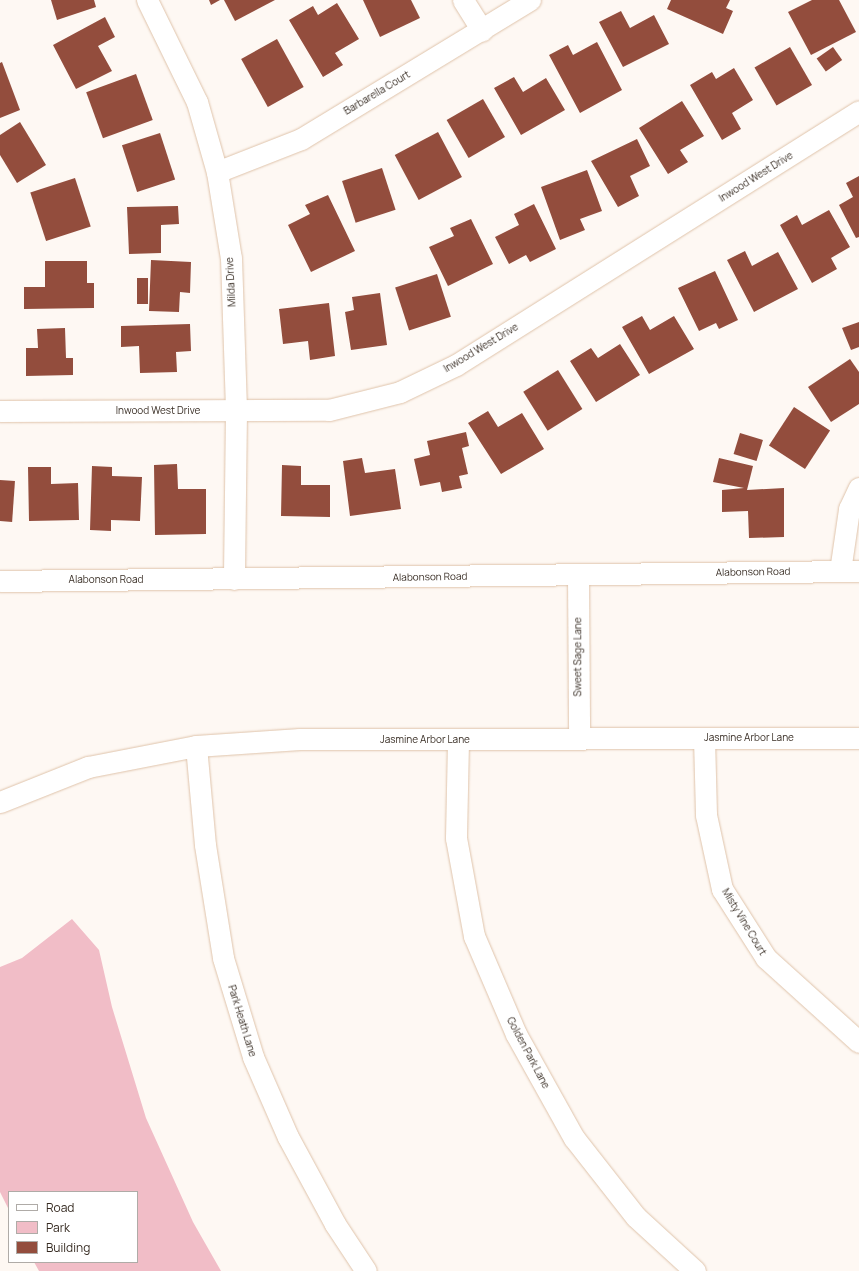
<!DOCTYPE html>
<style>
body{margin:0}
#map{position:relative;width:859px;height:1271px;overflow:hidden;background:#fef8f3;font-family:Manrope,sans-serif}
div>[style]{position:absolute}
.green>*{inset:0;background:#f1bdc7}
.building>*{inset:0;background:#934d3d;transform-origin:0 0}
.roads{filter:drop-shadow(0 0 1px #dfc3aa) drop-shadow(0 0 1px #dfc3aa)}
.minor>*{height:21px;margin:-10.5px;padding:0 10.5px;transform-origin:10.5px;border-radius:10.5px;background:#fff}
span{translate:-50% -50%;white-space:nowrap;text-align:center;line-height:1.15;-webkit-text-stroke:4px #fff;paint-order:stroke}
.street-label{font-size:10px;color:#372c23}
.legend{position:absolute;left:8px;top:1191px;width:130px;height:72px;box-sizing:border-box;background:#fff;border:1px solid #afaba7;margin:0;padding:5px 7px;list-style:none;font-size:12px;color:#372c23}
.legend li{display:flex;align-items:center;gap:8px;height:20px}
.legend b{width:20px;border:1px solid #afaba7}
</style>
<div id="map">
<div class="green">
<i style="clip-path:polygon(72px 919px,99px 950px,112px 1007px,146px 1118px,193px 1222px,221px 1271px,39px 1271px,34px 1262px,137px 1262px,137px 1192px,9px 1192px,9px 1210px,0 1192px,0 967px,22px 958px)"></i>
</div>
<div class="building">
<i style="clip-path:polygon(51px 0,94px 0,96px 7px,57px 20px)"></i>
<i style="clip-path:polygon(209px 0,220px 0,211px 5px)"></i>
<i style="clip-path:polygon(224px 0,275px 0,235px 21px)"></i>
<i style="clip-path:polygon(363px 0,411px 0,420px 18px,380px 37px)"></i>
<i style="clip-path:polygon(671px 0,730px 0,726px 8px,733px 11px,723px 34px,667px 9px)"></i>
<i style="clip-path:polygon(812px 0,839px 0,856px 32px,811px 55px,788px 12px)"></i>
<i style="clip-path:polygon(337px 3px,359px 39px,335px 53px,343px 65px,323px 77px,289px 20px,313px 6px,318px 15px)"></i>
<i style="clip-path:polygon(621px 11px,630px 28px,654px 15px,669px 44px,623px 67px,599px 22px)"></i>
<i style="clip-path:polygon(105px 17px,115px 37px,98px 46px,112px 71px,76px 89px,53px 45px)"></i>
<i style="left:277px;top:39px;width:55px;height:41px;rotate:61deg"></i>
<i style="clip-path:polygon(597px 42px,622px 90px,580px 113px,549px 55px,568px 45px,573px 55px)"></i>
<i style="left:790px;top:47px;width:44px;height:41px;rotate:60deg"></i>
<i style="left:833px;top:47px;width:16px;height:20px;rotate:55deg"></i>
<i style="clip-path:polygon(2px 62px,20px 110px,0 118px,0 63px)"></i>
<i style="clip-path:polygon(734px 68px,753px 100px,732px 113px,741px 129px,722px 140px,690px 85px,712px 72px,716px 79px)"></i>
<i style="left:136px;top:74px;width:49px;height:53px;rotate:70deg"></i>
<i style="clip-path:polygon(514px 77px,523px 92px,546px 78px,565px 110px,521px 135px,494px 88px)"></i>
<i style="left:483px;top:99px;width:44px;height:42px;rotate:60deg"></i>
<i style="clip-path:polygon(682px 101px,704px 136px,680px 150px,688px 162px,668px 174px,639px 128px)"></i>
<i style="clip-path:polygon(20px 122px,46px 165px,17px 183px,0 155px,0 135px)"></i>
<i style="left:438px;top:132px;width:51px;height:49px;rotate:62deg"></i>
<i style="left:160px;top:133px;width:49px;height:40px;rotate:72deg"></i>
<i style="clip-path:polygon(637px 139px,650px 166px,630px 176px,639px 196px,618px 207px,591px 161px)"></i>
<i style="left:382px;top:168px;width:44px;height:42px;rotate:72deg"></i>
<i style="clip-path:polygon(587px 170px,602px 211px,580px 219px,585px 230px,560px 240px,541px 187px)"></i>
<i style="clip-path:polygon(859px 176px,859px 237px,856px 238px,839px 205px,853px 197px,846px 183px)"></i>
<i style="left:75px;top:178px;width:51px;height:47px;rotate:72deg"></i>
<i style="clip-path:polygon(328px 195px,355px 251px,311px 272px,288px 225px,310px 214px,305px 205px)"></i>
<i style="clip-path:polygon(534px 204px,556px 249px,530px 262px,526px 255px,509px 264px,495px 237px,519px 225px,514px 214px)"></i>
<i style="clip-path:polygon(178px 206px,179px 224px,161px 225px,161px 253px,129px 254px,127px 207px)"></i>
<i style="clip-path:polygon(829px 210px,850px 247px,831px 258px,837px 269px,812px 283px,780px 225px,797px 215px,802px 225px)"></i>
<i style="clip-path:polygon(471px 219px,493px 264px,448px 286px,429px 247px,454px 236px,450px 228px)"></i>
<i style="clip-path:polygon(745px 251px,752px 266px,778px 252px,798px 289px,754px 312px,727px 260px)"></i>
<i style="clip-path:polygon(151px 260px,191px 262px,190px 293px,180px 292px,179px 312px,149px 311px)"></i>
<i style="clip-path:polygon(45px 261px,87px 261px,87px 283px,94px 283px,94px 308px,24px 309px,24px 287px,45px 287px)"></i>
<i style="clip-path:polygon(715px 271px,738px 320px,719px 329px,716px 323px,699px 331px,678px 288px)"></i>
<i style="left:437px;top:274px;width:45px;height:44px;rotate:72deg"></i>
<i style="left:137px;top:278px;width:11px;height:26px"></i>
<i style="clip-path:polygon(380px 293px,387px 345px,351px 350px,345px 312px,354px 310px,352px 297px)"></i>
<i style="clip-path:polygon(329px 303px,335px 356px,310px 360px,308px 341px,283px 344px,279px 309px)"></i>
<i style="clip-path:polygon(642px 316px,650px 330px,674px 316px,694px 349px,649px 374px,622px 327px)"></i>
<i style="clip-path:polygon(859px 322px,859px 347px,851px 350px,842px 328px)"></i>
<i style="clip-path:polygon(190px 324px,191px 351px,176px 352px,177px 372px,140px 373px,139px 346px,121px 347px,121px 326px)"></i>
<i style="clip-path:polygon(65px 328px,66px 358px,73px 358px,73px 375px,26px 376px,26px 348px,38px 348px,37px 329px)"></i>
<i style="clip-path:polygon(620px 344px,640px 375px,596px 402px,570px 361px,591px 348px,598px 358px)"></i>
<i style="clip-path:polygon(850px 359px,859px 372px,859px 404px,831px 422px,808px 387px)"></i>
<i style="left:558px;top:370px;width:46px;height:41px;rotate:58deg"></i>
<i style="left:794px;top:407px;width:43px;height:46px;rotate:33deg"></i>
<i style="clip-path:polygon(488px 411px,498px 427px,522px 413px,544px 449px,501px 474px,468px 423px)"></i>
<i style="clip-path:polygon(466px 432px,469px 446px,462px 448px,468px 474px,459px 476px,462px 488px,442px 492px,440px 482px,420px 486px,414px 459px,430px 455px,427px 441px)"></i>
<i style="left:740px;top:433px;width:24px;height:22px;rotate:17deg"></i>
<i style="clip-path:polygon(362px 458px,365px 473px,395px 469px,401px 509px,350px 516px,343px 461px)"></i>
<i style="clip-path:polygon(719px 458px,753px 466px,747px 490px,784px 488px,784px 537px,749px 538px,748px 511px,722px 512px,722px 490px,744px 488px,713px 482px)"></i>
<i style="clip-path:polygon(177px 464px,178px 489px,206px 489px,206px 534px,155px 535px,154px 465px)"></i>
<i style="clip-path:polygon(282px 465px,301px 466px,301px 485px,330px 485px,330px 517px,281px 516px)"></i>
<i style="clip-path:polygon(92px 466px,112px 467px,112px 476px,142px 477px,140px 521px,111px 520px,111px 531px,90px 530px)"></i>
<i style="clip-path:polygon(28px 467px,51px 467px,51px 484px,78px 483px,79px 520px,29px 521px)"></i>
<i style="left:0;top:480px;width:15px;height:41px;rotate:4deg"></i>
</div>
<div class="roads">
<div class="minor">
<i style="left:147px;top:0;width:114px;rotate:63.9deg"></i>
<i style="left:197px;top:102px;width:73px;rotate:74.1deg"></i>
<i style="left:217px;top:172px;width:87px;rotate:80.8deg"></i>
<i style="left:231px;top:258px;width:153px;rotate:88.1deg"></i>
<i style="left:236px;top:411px;width:168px;rotate:90.7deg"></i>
<i style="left:463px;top:0;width:36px;rotate:58deg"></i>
<i style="left:217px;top:172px;width:90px;rotate:-21.4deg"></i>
<i style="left:301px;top:139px;width:268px;rotate:-31.3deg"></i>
<i style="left:0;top:411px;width:329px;rotate:-0.2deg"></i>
<i style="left:329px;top:410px;width:73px;rotate:-14.2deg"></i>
<i style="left:400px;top:392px;width:62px;rotate:-25.7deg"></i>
<i style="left:456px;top:365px;width:476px;rotate:-32.2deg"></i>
<i style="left:840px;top:571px;width:63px;rotate:-81.7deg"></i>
<i style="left:849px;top:509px;width:23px;rotate:-65deg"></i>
<i style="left:578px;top:576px;width:162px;rotate:89.6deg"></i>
<i style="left:0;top:581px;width:859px;rotate:-0.67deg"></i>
<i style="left:704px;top:738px;width:77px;rotate:88.5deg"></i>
<i style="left:706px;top:815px;width:76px;rotate:77.8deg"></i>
<i style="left:722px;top:889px;width:82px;rotate:57.5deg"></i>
<i style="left:766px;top:958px;width:125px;rotate:42.1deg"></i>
<i style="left:458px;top:741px;width:97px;rotate:91.2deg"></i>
<i style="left:456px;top:838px;width:100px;rotate:79.6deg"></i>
<i style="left:474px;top:936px;width:107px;rotate:66.8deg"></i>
<i style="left:516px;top:1034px;width:119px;rotate:60.9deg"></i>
<i style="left:574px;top:1138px;width:100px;rotate:51.9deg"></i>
<i style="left:636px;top:1217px;width:80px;rotate:42.5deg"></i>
<i style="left:196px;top:746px;width:99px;rotate:84.8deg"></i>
<i style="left:205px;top:845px;width:114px;rotate:80.9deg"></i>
<i style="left:223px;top:958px;width:103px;rotate:73.1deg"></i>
<i style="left:253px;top:1057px;width:87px;rotate:66.4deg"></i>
<i style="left:288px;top:1137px;width:99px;rotate:61.6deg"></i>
<i style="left:335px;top:1224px;width:56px;rotate:56.6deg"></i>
<i style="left:0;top:802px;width:95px;rotate:-21.7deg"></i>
<i style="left:88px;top:767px;width:110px;rotate:-11deg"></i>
<i style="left:196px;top:746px;width:104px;rotate:-3.9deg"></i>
<i style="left:300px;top:739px;width:559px;rotate:-0.1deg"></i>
</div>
</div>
<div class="street-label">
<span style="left:377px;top:93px;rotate:-31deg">Barbarella Court</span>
<span style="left:756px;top:177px;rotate:-32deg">Inwood West Drive</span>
<span style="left:231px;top:282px;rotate:-93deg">Milda Drive</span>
<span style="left:481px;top:348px;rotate:-31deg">Inwood West Drive</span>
<span style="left:158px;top:411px">Inwood West Drive</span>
<span style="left:753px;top:572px;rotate:-1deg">Alabonson Road</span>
<span style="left:430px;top:577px;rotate:-1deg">Alabonson Road</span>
<span style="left:106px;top:580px">Alabonson Road</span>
<span style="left:578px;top:657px;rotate:-90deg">Sweet Sage Lane</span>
<span style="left:749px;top:738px">Jasmine Arbor Lane</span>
<span style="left:425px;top:740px">Jasmine Arbor Lane</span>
<span style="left:744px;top:922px;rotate:59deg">Misty Vine Court</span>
<span style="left:242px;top:1021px;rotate:73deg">Park Heath Lane</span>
<span style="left:528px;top:1053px;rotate:62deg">Golden Park Lane</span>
</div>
<ul class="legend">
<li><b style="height:5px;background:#fff"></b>Road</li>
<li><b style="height:11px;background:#f1bdc7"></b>Park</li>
<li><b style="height:11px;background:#934d3d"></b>Building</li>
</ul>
</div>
